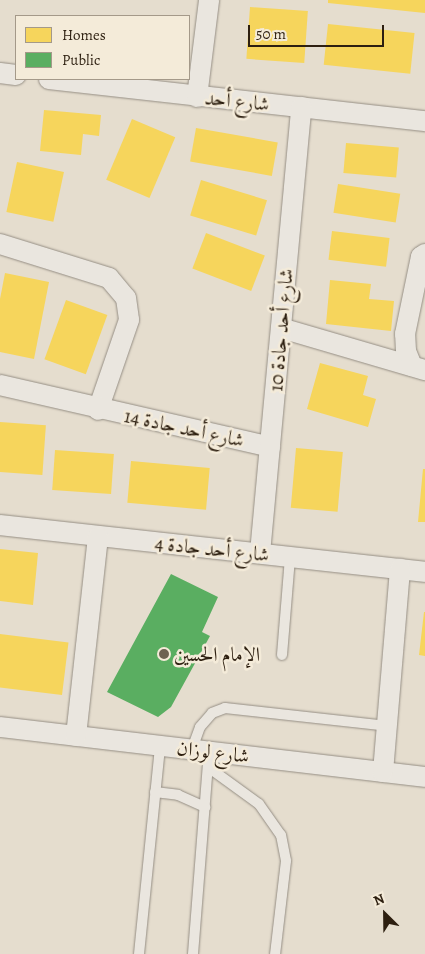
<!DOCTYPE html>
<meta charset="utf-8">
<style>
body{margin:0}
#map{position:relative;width:425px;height:954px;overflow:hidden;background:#e5ddce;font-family:Alegreya,Amiri,serif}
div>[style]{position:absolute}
.homes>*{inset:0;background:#f6d55c;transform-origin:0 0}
.public>*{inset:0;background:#5aae61}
.roads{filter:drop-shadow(0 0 1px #958e84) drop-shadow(0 0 1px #958e84)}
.service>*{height:10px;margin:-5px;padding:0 5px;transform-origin:5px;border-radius:5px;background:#eae6df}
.minor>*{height:20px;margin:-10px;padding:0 10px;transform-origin:10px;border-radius:10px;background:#eae6df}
.dots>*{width:14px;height:14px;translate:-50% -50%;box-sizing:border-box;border:2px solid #f4ebd9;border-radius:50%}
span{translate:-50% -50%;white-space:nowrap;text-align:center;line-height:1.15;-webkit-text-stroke:5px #f4ebd9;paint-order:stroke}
.street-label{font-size:20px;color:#2d1f10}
.poi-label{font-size:20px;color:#2d1f10}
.left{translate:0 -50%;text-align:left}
.legend{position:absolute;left:15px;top:15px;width:175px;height:65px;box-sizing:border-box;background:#f4ebd9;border:1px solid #a49989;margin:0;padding:6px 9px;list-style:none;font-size:15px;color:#2d1f10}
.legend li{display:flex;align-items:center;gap:10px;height:25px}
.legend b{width:25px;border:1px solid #a49989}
.north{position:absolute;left:360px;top:889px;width:50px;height:50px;-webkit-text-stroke:4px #f4ebd9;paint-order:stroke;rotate:337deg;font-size:14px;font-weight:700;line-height:20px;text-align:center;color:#2d1f10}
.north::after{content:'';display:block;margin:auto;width:18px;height:22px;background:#2d1f10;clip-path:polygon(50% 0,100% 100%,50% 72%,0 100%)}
.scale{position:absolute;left:248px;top:25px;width:136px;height:22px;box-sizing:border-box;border:2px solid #2d1f10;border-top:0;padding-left:6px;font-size:15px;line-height:18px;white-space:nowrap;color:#2d1f10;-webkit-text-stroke:4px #f4ebd9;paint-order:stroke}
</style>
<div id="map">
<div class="homes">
<i style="clip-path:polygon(328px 0,425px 0,425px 13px,328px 3px)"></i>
<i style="left:250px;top:7px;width:58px;height:52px;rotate:4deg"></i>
<i style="left:328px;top:24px;width:87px;height:41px;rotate:6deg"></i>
<i style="clip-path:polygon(44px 110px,101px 115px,99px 136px,83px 134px,81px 155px,40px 151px)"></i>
<i style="left:132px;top:119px;width:47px;height:66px;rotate:23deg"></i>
<i style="left:196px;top:128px;width:83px;height:34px;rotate:10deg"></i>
<i style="left:346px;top:143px;width:53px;height:30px;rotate:5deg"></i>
<i style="left:17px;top:162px;width:48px;height:51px;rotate:12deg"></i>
<i style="left:201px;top:180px;width:69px;height:37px;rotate:17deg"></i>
<i style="left:338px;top:184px;width:63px;height:29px;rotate:9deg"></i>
<i style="left:332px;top:231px;width:58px;height:29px;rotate:7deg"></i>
<i style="left:206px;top:233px;width:63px;height:38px;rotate:21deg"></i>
<i style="clip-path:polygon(5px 273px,49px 282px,34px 359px,0 352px,0 299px)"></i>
<i style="clip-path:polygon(330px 280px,371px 284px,369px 299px,394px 301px,391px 331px,326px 324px)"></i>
<i style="left:66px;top:300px;width:44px;height:63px;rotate:20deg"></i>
<i style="clip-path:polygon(320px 363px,368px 376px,363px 395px,376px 399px,368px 427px,307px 409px)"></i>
<i style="left:0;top:422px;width:46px;height:50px;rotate:4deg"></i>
<i style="left:296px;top:448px;width:47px;height:60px;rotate:5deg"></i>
<i style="left:55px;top:450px;width:59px;height:40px;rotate:4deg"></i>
<i style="left:131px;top:461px;width:79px;height:42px;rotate:5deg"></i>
<i style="clip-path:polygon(423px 469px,425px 469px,425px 522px,418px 522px)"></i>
<i style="clip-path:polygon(0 549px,38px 553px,33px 605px,0 601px)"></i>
<i style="clip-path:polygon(424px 612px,425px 612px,425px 656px,419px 655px)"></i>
<i style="left:0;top:634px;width:69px;height:53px;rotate:7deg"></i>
</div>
<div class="public">
<i style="clip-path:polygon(171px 574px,218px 597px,202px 632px,210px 636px,171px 707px,158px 717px,107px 692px)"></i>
</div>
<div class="roads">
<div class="service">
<i style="left:282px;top:655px;width:98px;rotate:-85.3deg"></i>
<i style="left:192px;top:749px;width:23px;rotate:-70deg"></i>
<i style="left:200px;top:727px;width:18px;rotate:-49deg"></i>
<i style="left:212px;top:713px;width:14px;rotate:-21deg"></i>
<i style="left:225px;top:708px;width:163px;rotate:6.3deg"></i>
<i style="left:208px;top:767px;width:63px;rotate:36deg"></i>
<i style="left:259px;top:804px;width:38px;rotate:55deg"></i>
<i style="left:281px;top:835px;width:26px;rotate:79deg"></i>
<i style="left:286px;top:861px;width:94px;rotate:96.7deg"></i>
<i style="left:155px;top:792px;width:23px;rotate:7deg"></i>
<i style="left:178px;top:795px;width:30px;rotate:24deg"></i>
<i style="left:139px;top:954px;width:209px;rotate:-84.2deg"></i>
<i style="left:193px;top:954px;width:192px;rotate:-85.5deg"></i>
</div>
<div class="minor">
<i style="left:0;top:73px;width:16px;rotate:7deg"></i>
<i style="left:49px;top:79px;width:378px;rotate:6.4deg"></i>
<i style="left:197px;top:97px;width:98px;rotate:-82.9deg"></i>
<i style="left:0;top:244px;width:114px;rotate:17.3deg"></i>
<i style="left:109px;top:278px;width:26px;rotate:50deg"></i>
<i style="left:126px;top:298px;width:22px;rotate:82deg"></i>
<i style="left:129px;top:320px;width:95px;rotate:109deg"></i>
<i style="left:281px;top:328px;width:150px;rotate:16.3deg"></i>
<i style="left:412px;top:366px;width:16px;rotate:-112deg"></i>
<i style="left:406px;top:351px;width:17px;rotate:-93deg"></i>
<i style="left:405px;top:334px;width:79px;rotate:-78.3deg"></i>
<i style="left:421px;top:257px;width:5px;rotate:-37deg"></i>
<i style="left:0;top:385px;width:277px;rotate:12.9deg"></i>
<i style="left:0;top:525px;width:428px;rotate:6.3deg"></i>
<i style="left:260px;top:553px;width:448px;rotate:-84.7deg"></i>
<i style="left:0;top:727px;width:428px;rotate:6.7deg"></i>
<i style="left:76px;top:736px;width:200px;rotate:-83.7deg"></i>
<i style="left:383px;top:772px;width:204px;rotate:-85.2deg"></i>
</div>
</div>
<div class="dots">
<i style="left:164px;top:654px;background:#6d6252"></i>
</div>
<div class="street-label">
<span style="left:237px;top:101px;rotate:6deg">شارع أحد</span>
<span style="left:281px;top:330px;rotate:-85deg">شارع أحد جادة 10</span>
<span style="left:184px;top:428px;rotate:12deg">شارع أحد جادة 14</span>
<span style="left:212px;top:549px;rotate:6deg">شارع أحد جادة 4</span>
<span style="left:213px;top:752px;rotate:7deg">شارع لوزان</span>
</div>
<div class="poi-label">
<span class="left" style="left:174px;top:654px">الإمام الحسين</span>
</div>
<ul class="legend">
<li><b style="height:14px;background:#f6d55c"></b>Homes</li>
<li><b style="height:14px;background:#5aae61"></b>Public</li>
</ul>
<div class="north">N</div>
<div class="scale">50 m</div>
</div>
